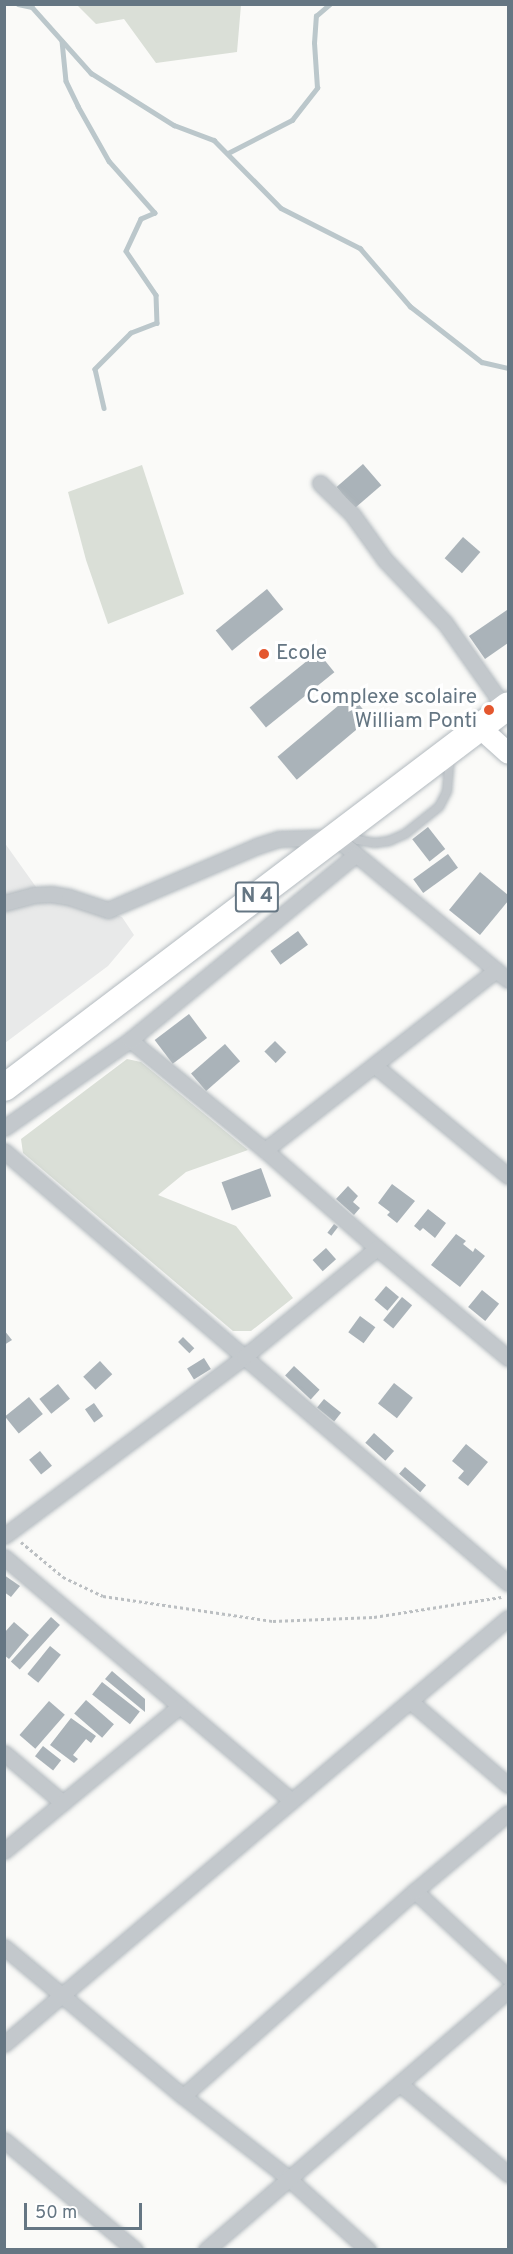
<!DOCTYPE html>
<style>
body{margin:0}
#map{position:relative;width:513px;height:2254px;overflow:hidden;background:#fafaf8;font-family:Overpass,sans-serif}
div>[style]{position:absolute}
.built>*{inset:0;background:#e8e9e9}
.green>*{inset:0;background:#dadfd7}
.stream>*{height:4.5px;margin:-2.25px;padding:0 2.25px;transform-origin:2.25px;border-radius:2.25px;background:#bbc7cb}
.building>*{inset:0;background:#aab3b9;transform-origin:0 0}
.path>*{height:3px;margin-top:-1.5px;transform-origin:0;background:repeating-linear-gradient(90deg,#bbbfc2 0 3px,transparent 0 6px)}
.roads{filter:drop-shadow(0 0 2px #b3babf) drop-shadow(0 0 2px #b3babf)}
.lane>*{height:8px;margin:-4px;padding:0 4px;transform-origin:4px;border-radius:4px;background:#c3c8cc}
.street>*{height:15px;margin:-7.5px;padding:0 7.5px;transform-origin:7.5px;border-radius:7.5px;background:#c3c8cc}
.secondary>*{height:21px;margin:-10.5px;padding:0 10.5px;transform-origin:10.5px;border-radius:10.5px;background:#fff}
.highway>*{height:27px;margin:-13.5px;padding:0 13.5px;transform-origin:13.5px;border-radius:13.5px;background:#fff}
.dots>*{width:16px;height:16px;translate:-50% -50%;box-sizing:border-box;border:3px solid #fff;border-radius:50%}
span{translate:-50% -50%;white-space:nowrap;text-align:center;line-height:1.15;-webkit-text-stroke:6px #fff;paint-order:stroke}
.shield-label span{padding:2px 4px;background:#fff;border:2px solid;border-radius:4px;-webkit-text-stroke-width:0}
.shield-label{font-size:20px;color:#657683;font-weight:700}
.poi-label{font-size:21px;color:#657683}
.left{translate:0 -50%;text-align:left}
.right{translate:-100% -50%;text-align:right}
.frame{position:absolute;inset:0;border:6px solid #657683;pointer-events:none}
.scale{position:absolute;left:24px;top:2203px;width:118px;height:27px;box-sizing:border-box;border:3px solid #657683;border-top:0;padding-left:8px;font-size:18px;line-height:21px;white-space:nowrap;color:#657683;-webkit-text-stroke:4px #fff;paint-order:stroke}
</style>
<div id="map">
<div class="built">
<i style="clip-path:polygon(4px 842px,46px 901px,71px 899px,122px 917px,134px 935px,108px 966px,5px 1043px)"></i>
</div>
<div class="green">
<i style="clip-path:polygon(77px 5px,241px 5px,237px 52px,156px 63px,124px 19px,96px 24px)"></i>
<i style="clip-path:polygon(142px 465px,184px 594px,108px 624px,86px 560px,68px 492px)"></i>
<i style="clip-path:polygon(127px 1059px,141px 1062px,248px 1150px,186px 1172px,158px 1195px,236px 1226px,293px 1298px,251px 1331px,233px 1331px,23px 1153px,21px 1139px)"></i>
</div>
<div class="stream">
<i style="left:18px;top:4px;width:14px;rotate:12deg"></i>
<i style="left:32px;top:7px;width:89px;rotate:48.2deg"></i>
<i style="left:91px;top:73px;width:98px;rotate:32.1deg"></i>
<i style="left:174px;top:125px;width:43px;rotate:20.6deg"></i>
<i style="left:214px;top:140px;width:95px;rotate:45.4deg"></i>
<i style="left:281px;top:208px;width:89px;rotate:26.9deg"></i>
<i style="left:360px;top:248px;width:77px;rotate:49.2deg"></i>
<i style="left:410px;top:306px;width:91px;rotate:37.9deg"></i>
<i style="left:482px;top:362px;width:27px;rotate:13deg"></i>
<i style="left:62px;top:41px;width:40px;rotate:84.3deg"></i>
<i style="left:66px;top:81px;width:28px;rotate:64deg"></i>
<i style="left:78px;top:106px;width:63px;rotate:60.6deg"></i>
<i style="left:109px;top:161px;width:69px;rotate:48.5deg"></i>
<i style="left:155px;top:213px;width:15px;rotate:157deg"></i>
<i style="left:141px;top:219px;width:35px;rotate:115deg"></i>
<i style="left:126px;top:251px;width:53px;rotate:55.7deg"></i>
<i style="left:156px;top:295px;width:28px;rotate:88deg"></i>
<i style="left:157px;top:323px;width:28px;rotate:159deg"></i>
<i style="left:131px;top:333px;width:51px;rotate:135deg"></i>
<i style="left:95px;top:369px;width:40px;rotate:77deg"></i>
<i style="left:228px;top:153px;width:72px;rotate:-27.3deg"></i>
<i style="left:292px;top:120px;width:41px;rotate:-52deg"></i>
<i style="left:317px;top:88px;width:45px;rotate:-93.8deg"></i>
<i style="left:314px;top:43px;width:27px;rotate:-86deg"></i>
<i style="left:316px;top:16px;width:18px;rotate:-41deg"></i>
</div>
<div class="building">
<i style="left:363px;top:464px;width:28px;height:35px;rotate:49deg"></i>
<i style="left:463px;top:537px;width:23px;height:28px;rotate:41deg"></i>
<i style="left:267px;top:589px;width:26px;height:66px;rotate:51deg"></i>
<i style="clip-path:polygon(507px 610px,508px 643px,485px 659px,469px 636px)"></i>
<i style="left:318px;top:652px;width:26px;height:88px;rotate:51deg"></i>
<i style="left:351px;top:695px;width:30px;height:96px;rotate:50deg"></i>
<i style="left:428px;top:827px;width:28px;height:20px;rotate:52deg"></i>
<i style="left:448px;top:854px;width:17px;height:43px;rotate:54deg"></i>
<i style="clip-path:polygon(480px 872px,508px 895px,508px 901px,480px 935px,449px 910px)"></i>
<i style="left:298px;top:931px;width:17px;height:34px;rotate:54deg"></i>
<i style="left:189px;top:1014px;width:30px;height:43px;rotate:53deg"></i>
<i style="left:275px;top:1041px;width:16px;height:15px;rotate:45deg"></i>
<i style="left:225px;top:1044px;width:23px;height:45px;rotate:49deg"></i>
<i style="left:261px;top:1168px;width:30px;height:42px;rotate:70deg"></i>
<i style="clip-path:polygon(392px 1184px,415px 1201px,397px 1223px,387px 1215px,390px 1212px,378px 1203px)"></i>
<i style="clip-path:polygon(348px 1186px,358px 1196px,353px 1202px,360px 1208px,354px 1215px,336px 1199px)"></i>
<i style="clip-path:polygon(428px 1209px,446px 1223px,435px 1238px,423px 1228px,420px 1231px,414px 1226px)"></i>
<i style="left:334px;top:1224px;width:5px;height:11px;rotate:37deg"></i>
<i style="clip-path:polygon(456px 1234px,466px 1241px,463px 1244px,473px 1252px,475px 1248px,485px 1256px,460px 1287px,431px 1265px)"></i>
<i style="left:326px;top:1248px;width:15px;height:18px;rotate:48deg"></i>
<i style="left:386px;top:1286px;width:17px;height:18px;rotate:40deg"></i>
<i style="left:482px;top:1290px;width:22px;height:22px;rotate:39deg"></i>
<i style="left:402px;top:1297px;width:13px;height:30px;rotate:39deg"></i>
<i style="left:360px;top:1316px;width:19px;height:20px;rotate:36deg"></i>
<i style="clip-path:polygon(4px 1330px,12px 1340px,4px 1345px)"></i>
<i style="left:183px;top:1337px;width:16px;height:7px;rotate:45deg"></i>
<i style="left:204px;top:1358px;width:13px;height:20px;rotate:58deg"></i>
<i style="left:100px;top:1361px;width:18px;height:23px;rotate:47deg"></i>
<i style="left:294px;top:1366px;width:35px;height:13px;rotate:43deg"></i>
<i style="left:394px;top:1383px;width:24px;height:26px;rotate:38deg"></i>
<i style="left:58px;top:1384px;width:19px;height:24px;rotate:51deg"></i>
<i style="left:29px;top:1397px;width:22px;height:31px;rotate:51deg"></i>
<i style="left:324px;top:1399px;width:22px;height:11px;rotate:39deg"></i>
<i style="left:94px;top:1403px;width:16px;height:11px;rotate:55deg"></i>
<i style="left:374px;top:1433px;width:27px;height:13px;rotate:42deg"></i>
<i style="clip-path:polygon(466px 1444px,488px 1462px,468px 1486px,458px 1478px,464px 1471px,452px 1461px)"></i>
<i style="left:40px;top:1451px;width:19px;height:14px;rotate:51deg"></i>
<i style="left:405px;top:1467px;width:28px;height:9px;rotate:41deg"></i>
<i style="clip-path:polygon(4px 1575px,20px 1586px,11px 1597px,4px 1592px)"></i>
<i style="left:51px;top:1617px;width:12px;height:60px;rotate:42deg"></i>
<i style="clip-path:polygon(14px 1622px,29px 1635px,9px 1659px,4px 1655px,4px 1633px)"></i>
<i style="left:50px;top:1646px;width:14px;height:36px;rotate:39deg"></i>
<i style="clip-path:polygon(112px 1671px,145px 1699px,145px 1712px,105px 1679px)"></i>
<i style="left:102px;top:1682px;width:48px;height:16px;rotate:38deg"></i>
<i style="left:86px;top:1700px;width:37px;height:18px;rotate:41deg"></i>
<i style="left:49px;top:1701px;width:21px;height:45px;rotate:41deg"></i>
<i style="clip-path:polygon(71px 1718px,96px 1736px,91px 1743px,86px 1739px,73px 1755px,78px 1759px,74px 1763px,50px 1745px)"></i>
<i style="left:43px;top:1746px;width:23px;height:13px;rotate:38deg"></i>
</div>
<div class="path">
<i style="left:21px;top:1542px;width:55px;rotate:39.8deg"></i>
<i style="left:63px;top:1577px;width:44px;rotate:25.4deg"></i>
<i style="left:103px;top:1596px;width:172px;rotate:8.4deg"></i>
<i style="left:273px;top:1621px;width:101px;rotate:-2.3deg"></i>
<i style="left:374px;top:1617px;width:129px;rotate:-8.9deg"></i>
</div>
<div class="roads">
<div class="lane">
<i style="left:348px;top:833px;width:12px;rotate:35deg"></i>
<i style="left:358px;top:840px;width:17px;rotate:10deg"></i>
<i style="left:375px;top:843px;width:14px;rotate:-8deg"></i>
<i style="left:389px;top:841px;width:17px;rotate:-24deg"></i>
<i style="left:405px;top:834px;width:43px;rotate:-38.5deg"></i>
<i style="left:439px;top:807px;width:18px;rotate:-63deg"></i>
<i style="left:447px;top:791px;width:33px;rotate:-85deg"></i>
</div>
<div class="street">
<i style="left:320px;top:483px;width:45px;rotate:44.1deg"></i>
<i style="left:352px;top:514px;width:57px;rotate:54.3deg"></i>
<i style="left:385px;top:560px;width:87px;rotate:46.4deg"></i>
<i style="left:445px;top:623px;width:104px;rotate:54.8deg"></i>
<i style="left:4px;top:903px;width:30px;rotate:-15deg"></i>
<i style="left:33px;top:895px;width:18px;rotate:-3deg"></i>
<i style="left:51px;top:894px;width:18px;rotate:9deg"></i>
<i style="left:69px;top:897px;width:41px;rotate:18.4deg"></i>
<i style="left:108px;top:910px;width:162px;rotate:-23.2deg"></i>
<i style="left:257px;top:846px;width:23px;rotate:-18deg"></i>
<i style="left:279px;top:839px;width:56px;rotate:-2deg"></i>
<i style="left:335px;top:837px;width:224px;rotate:39.6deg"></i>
<i style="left:130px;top:1040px;width:174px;rotate:39.2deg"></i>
<i style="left:265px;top:1150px;width:149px;rotate:41.2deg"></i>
<i style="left:377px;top:1248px;width:171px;rotate:40deg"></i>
<i style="left:374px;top:1065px;width:174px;rotate:39.6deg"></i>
<i style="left:4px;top:1128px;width:154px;rotate:-34.9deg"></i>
<i style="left:130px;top:1040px;width:291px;rotate:-39.4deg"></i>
<i style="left:265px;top:1150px;width:293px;rotate:-37.9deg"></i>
<i style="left:4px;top:1151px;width:664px;rotate:40.6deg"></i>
<i style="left:4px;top:1536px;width:299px;rotate:-36.7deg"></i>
<i style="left:244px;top:1357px;width:172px;rotate:-39.3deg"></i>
<i style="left:4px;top:1557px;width:377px;rotate:40.3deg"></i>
<i style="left:410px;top:1701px;width:129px;rotate:40.6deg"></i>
<i style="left:4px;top:1753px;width:77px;rotate:40.3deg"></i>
<i style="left:4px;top:1851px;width:228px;rotate:-39.5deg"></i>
<i style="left:415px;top:1891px;width:127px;rotate:42.8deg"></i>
<i style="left:4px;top:1947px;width:233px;rotate:39.8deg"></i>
<i style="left:183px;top:2096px;width:132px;rotate:37.9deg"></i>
<i style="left:287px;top:2177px;width:109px;rotate:42deg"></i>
<i style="left:4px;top:2044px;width:660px;rotate:-40.21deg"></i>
<i style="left:400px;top:2084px;width:141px;rotate:39.8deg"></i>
<i style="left:183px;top:2096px;width:310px;rotate:-41.5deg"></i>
<i style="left:415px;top:1891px;width:121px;rotate:-40deg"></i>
<i style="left:4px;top:2140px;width:171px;rotate:40deg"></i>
<i style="left:206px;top:2250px;width:399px;rotate:-40.7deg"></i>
</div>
<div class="secondary">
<i style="left:478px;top:726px;width:40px;rotate:42deg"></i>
</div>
<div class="highway">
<i style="left:4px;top:1087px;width:632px;rotate:-37.16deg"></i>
</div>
</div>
<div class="dots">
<i style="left:264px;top:654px;background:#e4572e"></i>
<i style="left:489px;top:710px;background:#e4572e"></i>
</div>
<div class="shield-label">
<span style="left:257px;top:897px">N 4</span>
</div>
<div class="poi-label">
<span class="left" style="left:276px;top:654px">Ecole</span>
<span class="right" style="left:477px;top:710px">Complexe scolaire<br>William Ponti</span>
</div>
<div class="frame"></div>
<div class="scale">50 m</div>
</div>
